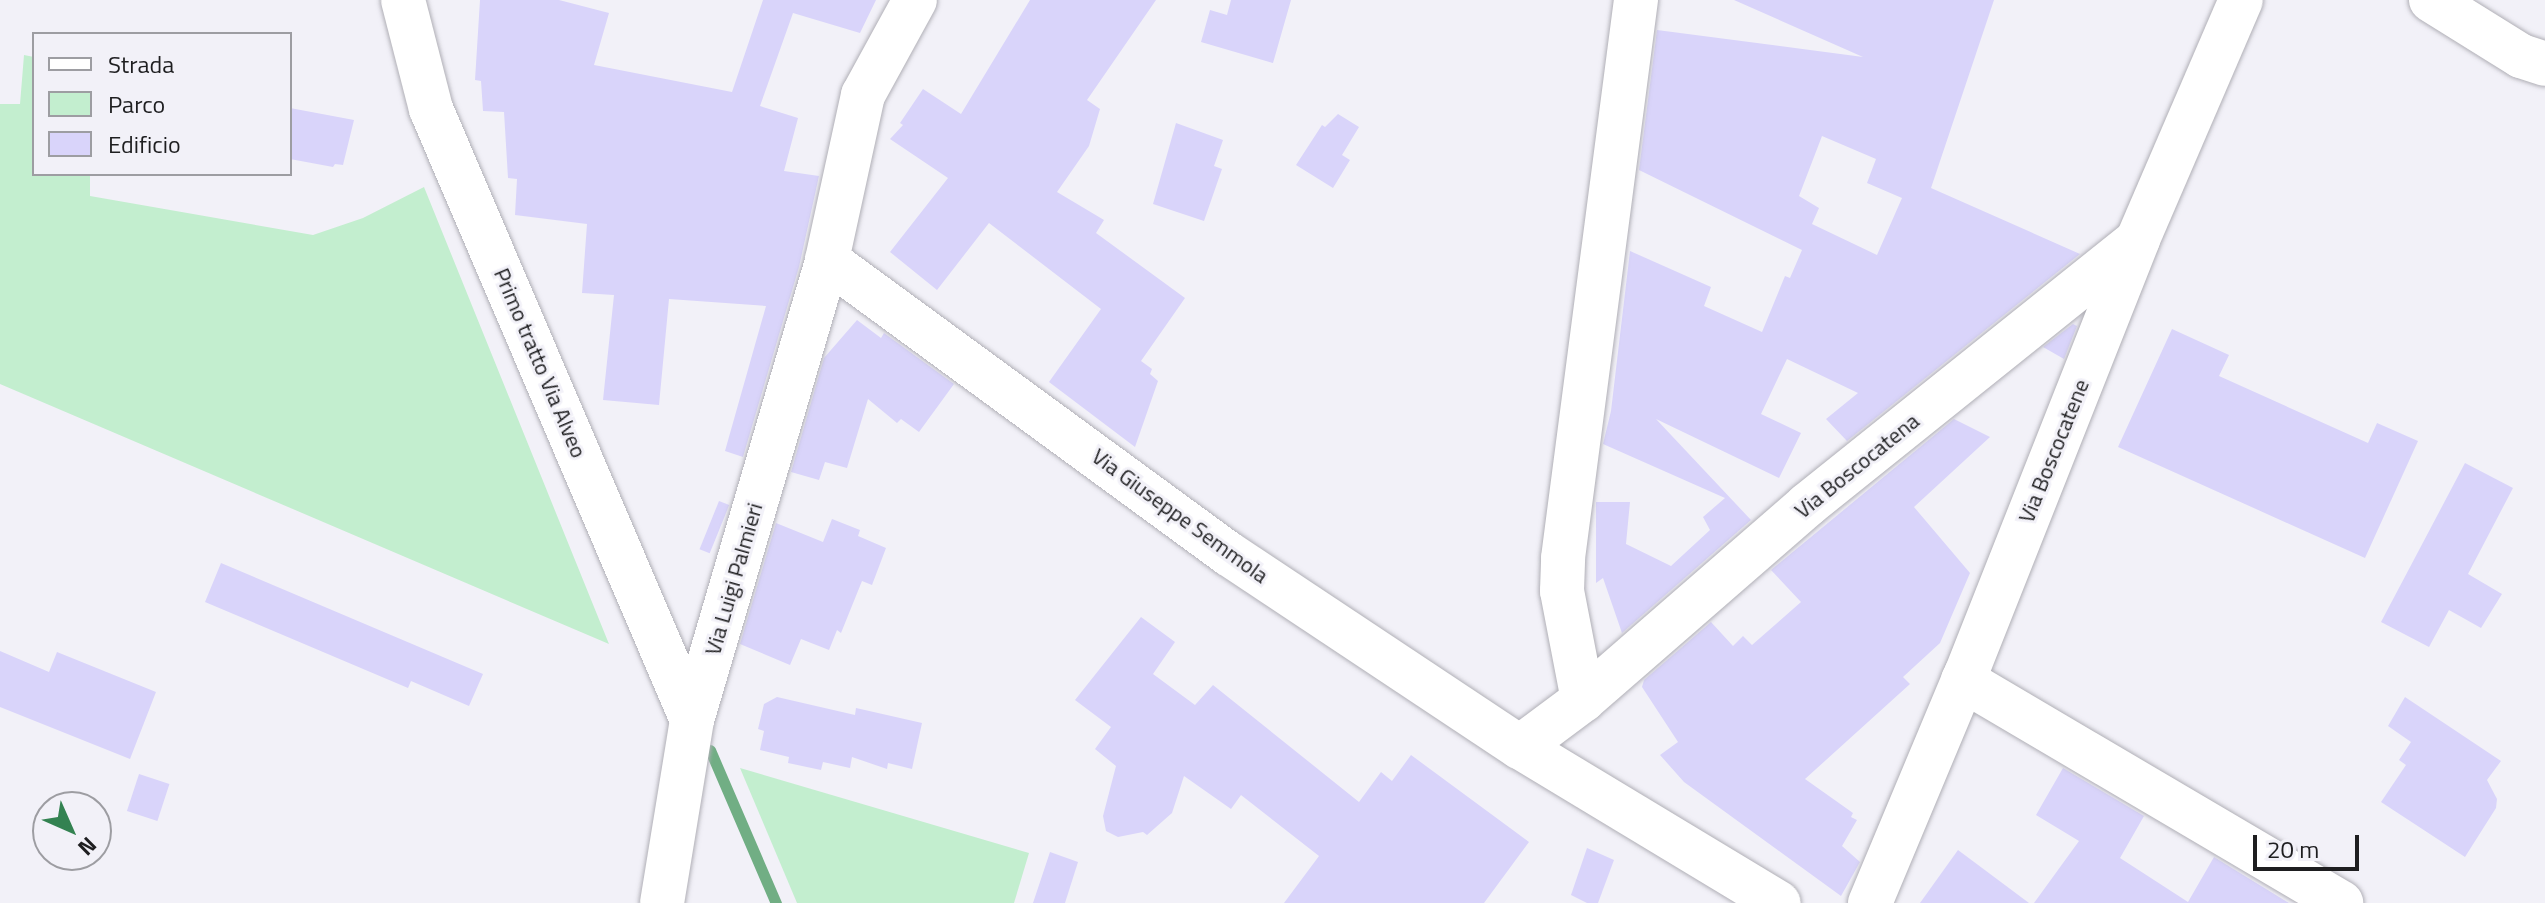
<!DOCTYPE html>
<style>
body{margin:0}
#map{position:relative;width:2545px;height:903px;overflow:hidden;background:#f2f1f8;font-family:"Titillium Web",sans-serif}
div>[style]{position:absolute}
.green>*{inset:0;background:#c3eecf}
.stream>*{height:11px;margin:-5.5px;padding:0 5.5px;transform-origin:5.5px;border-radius:5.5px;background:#71ae84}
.building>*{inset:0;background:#d9d4fa;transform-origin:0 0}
.roads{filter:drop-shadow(0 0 2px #b0afb6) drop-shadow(0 0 2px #b0afb6)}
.minor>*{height:44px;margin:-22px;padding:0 22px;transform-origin:22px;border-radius:22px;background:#fff}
.major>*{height:44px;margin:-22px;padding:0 22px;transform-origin:22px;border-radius:22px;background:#fff}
span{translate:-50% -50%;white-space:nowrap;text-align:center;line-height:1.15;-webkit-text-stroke:6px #f2f1f8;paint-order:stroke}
.street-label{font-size:22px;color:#1e1e20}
.legend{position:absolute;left:32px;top:32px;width:260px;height:144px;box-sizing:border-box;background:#f2f1f8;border:2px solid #9d9da2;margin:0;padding:10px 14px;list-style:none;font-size:24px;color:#1e1e20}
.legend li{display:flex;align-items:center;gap:16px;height:40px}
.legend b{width:40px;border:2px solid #9d9da2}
.north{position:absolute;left:32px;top:791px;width:80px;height:80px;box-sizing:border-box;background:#f2f1f8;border:2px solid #9d9da2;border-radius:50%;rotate:135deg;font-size:22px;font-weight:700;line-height:32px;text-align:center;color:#1e1e20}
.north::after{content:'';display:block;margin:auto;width:28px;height:36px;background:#338251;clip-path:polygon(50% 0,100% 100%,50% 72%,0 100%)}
.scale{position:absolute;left:2253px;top:835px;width:106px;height:36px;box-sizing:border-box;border:4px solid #1e1e20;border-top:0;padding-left:10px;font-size:24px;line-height:28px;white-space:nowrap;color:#1e1e20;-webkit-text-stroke:6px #f2f1f8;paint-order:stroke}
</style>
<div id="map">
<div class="green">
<i style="clip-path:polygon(24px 55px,34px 57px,34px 174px,90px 174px,90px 196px,313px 235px,363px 218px,424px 187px,609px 644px,0 384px,0 104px,20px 104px)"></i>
<i style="clip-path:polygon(740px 768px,1029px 853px,1014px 903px,797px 903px)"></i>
</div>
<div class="stream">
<i style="left:710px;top:750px;width:167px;rotate:66.7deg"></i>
</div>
<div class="building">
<i style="clip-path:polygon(480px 0,559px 0,609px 13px,594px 65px,732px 92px,763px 0,876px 0,860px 33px,793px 13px,760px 106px,798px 118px,784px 171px,819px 176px,799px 267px,743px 457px,725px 451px,766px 306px,669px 299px,659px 405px,603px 400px,614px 295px,582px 293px,587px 224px,515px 215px,517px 179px,508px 178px,504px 112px,483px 111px,481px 81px,475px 80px)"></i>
<i style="clip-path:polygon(1030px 0,1156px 0,1087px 100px,1100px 109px,1089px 146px,1057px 192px,1104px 220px,1096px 233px,1185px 298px,1141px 361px,1152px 369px,1150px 374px,1158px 381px,1135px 447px,1049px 382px,1101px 309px,989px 223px,937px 290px,890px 252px,948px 178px,890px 139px,903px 125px,900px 123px,923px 89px,961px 114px)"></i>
<i style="clip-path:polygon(1231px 0,1291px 0,1273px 63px,1201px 42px,1210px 10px,1227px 15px)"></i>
<i style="clip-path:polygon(evenodd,1734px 0,1994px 0,1931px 188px,2080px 254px,1847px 441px,1826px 419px,1858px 393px,1787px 359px,1761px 414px,1801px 433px,1779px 478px,1656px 419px,1751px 520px,1622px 633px,1603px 578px,1596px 583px,1596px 502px,1630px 502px,1626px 544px,1671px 566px,1710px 530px,1703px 517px,1725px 498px,1603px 444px,1611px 411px,1630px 251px,1711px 287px,1704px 306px,1762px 332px,1785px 276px,1790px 278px,1802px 250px,1639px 170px,1657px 30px,1863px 57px,1734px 0,1822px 136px,1876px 159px,1867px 183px,1902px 198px,1877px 255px,1812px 224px,1819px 208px,1799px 196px,1822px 136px)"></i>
<i style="clip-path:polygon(290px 108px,354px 120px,343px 165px,335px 164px,333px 167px,290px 159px)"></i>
<i style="clip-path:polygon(1338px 114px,1359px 127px,1342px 155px,1350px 160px,1333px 188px,1296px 165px,1322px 125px,1325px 127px)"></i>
<i style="clip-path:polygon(1176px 123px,1223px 140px,1214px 166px,1222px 169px,1204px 221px,1153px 204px)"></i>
<i style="clip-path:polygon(857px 320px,881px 338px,884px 333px,954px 384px,919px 432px,901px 419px,897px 423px,868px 399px,847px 468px,825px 462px,819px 480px,791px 472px,824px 358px)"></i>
<i style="clip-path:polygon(2073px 324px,2077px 326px,2064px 359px,2043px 347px)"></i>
<i style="clip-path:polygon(2172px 329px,2229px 355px,2219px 376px,2368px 443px,2377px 423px,2418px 441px,2365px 558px,2118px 447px)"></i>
<i style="clip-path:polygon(1954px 419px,1990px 437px,1914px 507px,1970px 573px,1940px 643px,1903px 677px,1910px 684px,1805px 779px,1853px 813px,1851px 817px,1857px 820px,1842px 846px,1860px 862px,1841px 896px,1684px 782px,1660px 755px,1678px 742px,1642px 687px,1644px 680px,1711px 622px,1733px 646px,1743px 636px,1752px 645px,1801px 602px,1771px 570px)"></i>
<i style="clip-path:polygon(2465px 463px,2513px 488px,2468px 574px,2502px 594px,2481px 628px,2449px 610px,2429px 647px,2381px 622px)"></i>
<i style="left:719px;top:501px;width:11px;height:52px;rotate:22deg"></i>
<i style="clip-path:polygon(832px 519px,860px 530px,858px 536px,886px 548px,872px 585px,862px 581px,841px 633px,837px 630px,829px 650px,801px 639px,790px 665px,740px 644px,776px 523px,823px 542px)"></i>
<i style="clip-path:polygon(221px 563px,483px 674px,469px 706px,411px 681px,408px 688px,205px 602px)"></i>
<i style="clip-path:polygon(1141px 617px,1175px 642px,1153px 674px,1195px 705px,1213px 685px,1359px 802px,1381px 772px,1392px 781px,1411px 755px,1529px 842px,1484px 903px,1284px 903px,1319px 856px,1241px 795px,1231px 809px,1184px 776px,1172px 813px,1147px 835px,1143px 832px,1118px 837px,1106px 831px,1103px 816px,1116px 766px,1095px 749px,1111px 727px,1075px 700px)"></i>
<i style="clip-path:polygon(0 651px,49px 672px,57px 652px,156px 692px,130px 759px,0 707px)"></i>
<i style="clip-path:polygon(777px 697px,855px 715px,856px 708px,922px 723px,912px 769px,888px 763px,887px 769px,852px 757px,850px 768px,823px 762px,821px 770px,788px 763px,789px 757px,760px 750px,764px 731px,758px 729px,764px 704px)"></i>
<i style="clip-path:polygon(2405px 697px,2501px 761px,2487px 780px,2497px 799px,2496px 808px,2465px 857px,2381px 802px,2406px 765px,2399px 760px,2411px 742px,2388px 726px)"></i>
<i style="clip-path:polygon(2063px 768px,2144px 816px,2120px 858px,2188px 902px,2214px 857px,2289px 903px,2034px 903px,2079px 841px,2036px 815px)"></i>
<i style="left:139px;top:774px;width:32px;height:39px;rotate:18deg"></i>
<i style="clip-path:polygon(1587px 848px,1614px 860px,1598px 903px,1587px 903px,1571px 895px)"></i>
<i style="clip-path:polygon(1958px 850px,2029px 903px,1920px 903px)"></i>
<i style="clip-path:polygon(1050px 852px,1078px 862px,1065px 903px,1033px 903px)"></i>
</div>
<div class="roads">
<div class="minor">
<i style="left:403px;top:0;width:113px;rotate:75.6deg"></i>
<i style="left:431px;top:109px;width:664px;rotate:66.87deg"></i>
<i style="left:827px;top:260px;width:498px;rotate:36.2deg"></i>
<i style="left:1229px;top:554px;width:349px;rotate:33.6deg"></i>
<i style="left:1520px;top:747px;width:302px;rotate:31.1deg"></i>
<i style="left:1963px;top:680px;width:439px;rotate:30.5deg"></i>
<i style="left:1583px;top:700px;width:111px;rotate:-100.9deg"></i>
<i style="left:1562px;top:591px;width:33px;rotate:-88deg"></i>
<i style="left:1563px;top:558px;width:563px;rotate:-82.55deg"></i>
<i style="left:1520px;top:747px;width:79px;rotate:-36.7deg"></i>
<i style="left:1583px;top:700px;width:297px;rotate:-41deg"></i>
<i style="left:1807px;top:505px;width:422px;rotate:-38.7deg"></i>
<i style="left:662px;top:903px;width:185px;rotate:-80.7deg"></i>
<i style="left:692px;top:720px;width:479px;rotate:-73.6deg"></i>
<i style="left:827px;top:260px;width:169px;rotate:-77.7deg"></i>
<i style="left:863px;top:95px;width:108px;rotate:-61.3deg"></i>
<i style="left:1870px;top:903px;width:248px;rotate:-67.3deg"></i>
<i style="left:1966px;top:674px;width:468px;rotate:-68.4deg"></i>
<i style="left:2138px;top:239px;width:260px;rotate:-66.7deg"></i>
</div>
<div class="major">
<i style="left:2431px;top:0;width:106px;rotate:31.9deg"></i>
<i style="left:2521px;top:56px;width:25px;rotate:18deg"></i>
</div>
</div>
<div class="street-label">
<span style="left:540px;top:363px;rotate:67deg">Primo tratto Via Alveo</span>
<span style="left:2054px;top:451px;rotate:-68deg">Via Boscocatene</span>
<span style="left:1857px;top:466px;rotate:-39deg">Via Boscocatena</span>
<span style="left:1180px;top:516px;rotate:36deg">Via Giuseppe Semmola</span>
<span style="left:734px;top:579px;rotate:-74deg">Via Luigi Palmieri</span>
</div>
<ul class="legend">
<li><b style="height:10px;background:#fff"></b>Strada</li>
<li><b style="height:22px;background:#c3eecf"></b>Parco</li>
<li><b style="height:22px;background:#d9d4fa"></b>Edificio</li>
</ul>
<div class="north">N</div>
<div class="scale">20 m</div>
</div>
